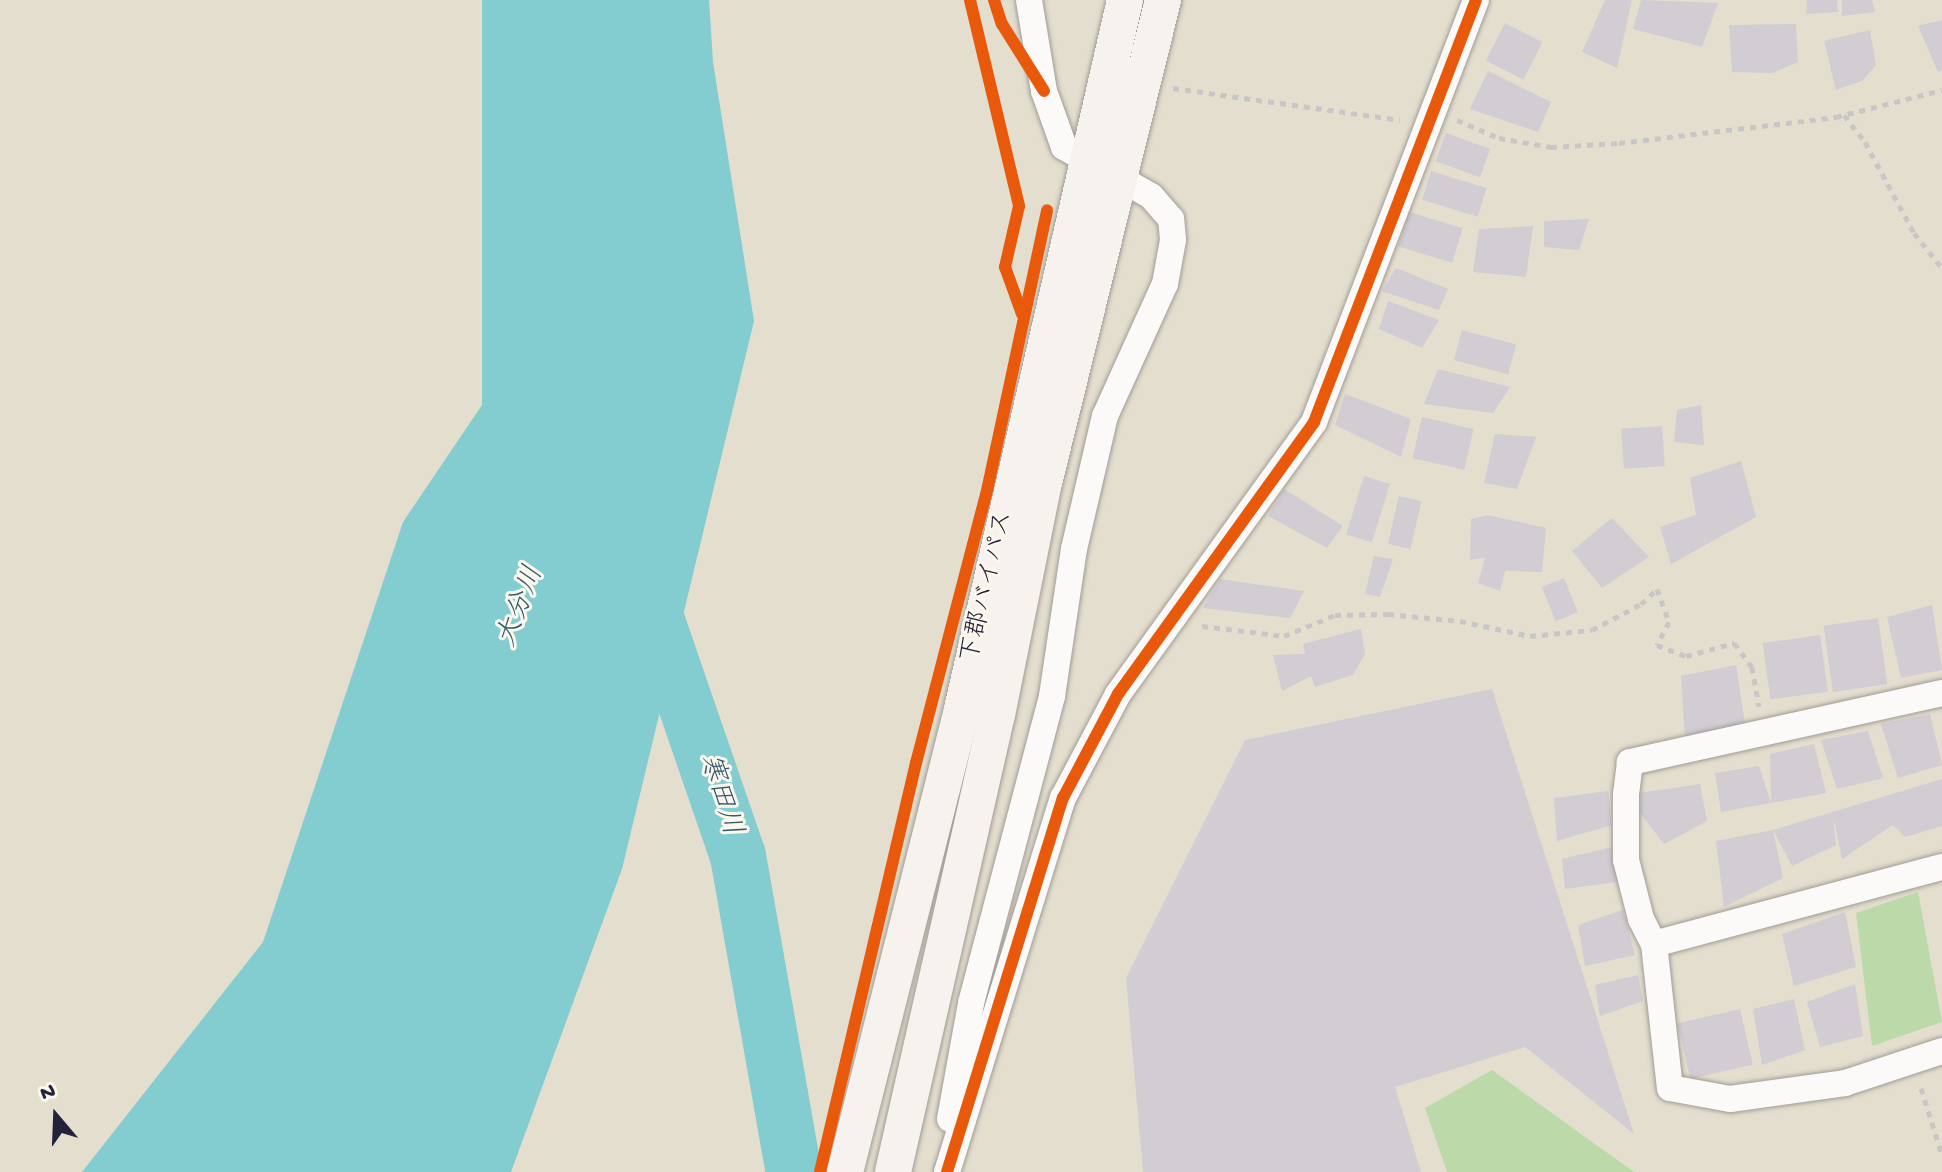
<!DOCTYPE html>
<meta charset="utf-8">
<style>
body{margin:0}
#map{position:relative;width:1942px;height:1172px;overflow:hidden;background:#e4dece;font-family:"Gochi Hand","Klee One",sans-serif}
div>[style]{position:absolute}
.green>*{inset:0;background:#bcdaa9}
.water>*{inset:0;background:#83cccf}
.river>*{height:56px;margin:-28px;padding:0 28px;transform-origin:28px;border-radius:28px;background:#83cccf}
.building>*{inset:0;background:#d2ccd3;transform-origin:0 0}
.path>*{height:5px;margin-top:-2.5px;transform-origin:0;background:repeating-linear-gradient(90deg,#c8c7c5 0 6px,transparent 0 12px)}
.roads{filter:drop-shadow(0 0 2px #a09d96) drop-shadow(0 0 2px #a09d96)}
.street>*{height:26px;margin:-13px;padding:0 13px;transform-origin:13px;border-radius:13px;background:#fbfaf8}
.secondary>*{height:36px;margin:-18px;padding:0 18px;transform-origin:18px;border-radius:18px;background:#f6f2ed}
.cycleway>*{height:12px;margin:-6px;padding:0 6px;transform-origin:6px;border-radius:6px;background:#e8590c}
span{translate:-50% -50%;white-space:nowrap;text-align:center;line-height:1.15;-webkit-text-stroke:6px #fbf7ec;paint-order:stroke}
.street-label{font-size:26px;color:#22223b}
.water-label{font-size:28px;color:#355b6f;font-style:italic}
.north{position:absolute;left:16px;top:1076px;width:80px;height:80px;-webkit-text-stroke:6px #fbf7ec;paint-order:stroke;rotate:341deg;font-size:22px;font-weight:700;line-height:32px;text-align:center;color:#22223b}
.north::after{content:'';display:block;margin:auto;width:28px;height:36px;background:#22223b;clip-path:polygon(50% 0,100% 100%,50% 72%,0 100%)}
</style>
<div id="map">
<div class="green">
<i style="clip-path:polygon(1918px 892px,1942px 1022px,1872px 1046px,1856px 913px)"></i>
<i style="clip-path:polygon(1492px 1070px,1634px 1172px,1447px 1172px,1425px 1108px)"></i>
</div>
<div class="water">
<i style="clip-path:polygon(482px 0,709px 0,713px 62px,754px 321px,622px 869px,511px 1172px,82px 1172px,263px 942px,403px 522px,482px 405px)"></i>
</div>
<div class="river">
<i style="left:646px;top:589px;width:282px;rotate:71deg"></i>
<i style="left:738px;top:856px;width:321px;rotate:80deg"></i>
</div>
<div class="building">
<i style="clip-path:polygon(1605px 0,1632px 0,1617px 68px,1582px 52px)"></i>
<i style="clip-path:polygon(1641px 0,1718px 3px,1702px 47px,1633px 29px)"></i>
<i style="clip-path:polygon(1807px 0,1837px 0,1838px 12px,1806px 14px)"></i>
<i style="clip-path:polygon(1842px 0,1872px 0,1875px 12px,1842px 16px)"></i>
<i style="clip-path:polygon(1942px 20px,1942px 71px,1938px 72px,1918px 26px)"></i>
<i style="left:1505px;top:23px;width:42px;height:42px;rotate:27deg"></i>
<i style="clip-path:polygon(1796px 24px,1798px 62px,1772px 73px,1732px 72px,1729px 25px)"></i>
<i style="clip-path:polygon(1870px 30px,1876px 65px,1862px 81px,1836px 90px,1824px 41px)"></i>
<i style="clip-path:polygon(1488px 71px,1551px 102px,1538px 132px,1470px 109px)"></i>
<i style="left:1446px;top:133px;width:47px;height:30px;rotate:20deg"></i>
<i style="left:1431px;top:171px;width:58px;height:30px;rotate:17deg"></i>
<i style="left:1409px;top:212px;width:56px;height:36px;rotate:17deg"></i>
<i style="clip-path:polygon(1589px 219px,1579px 250px,1544px 247px,1544px 221px)"></i>
<i style="clip-path:polygon(1533px 226px,1526px 277px,1473px 272px,1479px 229px)"></i>
<i style="clip-path:polygon(1396px 268px,1448px 289px,1439px 310px,1382px 291px)"></i>
<i style="clip-path:polygon(1388px 301px,1439px 320px,1422px 348px,1379px 329px)"></i>
<i style="left:1462px;top:330px;width:56px;height:31px;rotate:15deg"></i>
<i style="clip-path:polygon(1438px 369px,1510px 387px,1493px 413px,1424px 404px)"></i>
<i style="clip-path:polygon(1345px 394px,1411px 419px,1401px 457px,1335px 425px)"></i>
<i style="clip-path:polygon(1701px 405px,1704px 445px,1674px 442px,1677px 410px)"></i>
<i style="left:1422px;top:417px;width:53px;height:42px;rotate:13deg"></i>
<i style="left:1662px;top:426px;width:40px;height:41px;rotate:86deg"></i>
<i style="clip-path:polygon(1495px 434px,1536px 437px,1517px 489px,1484px 483px)"></i>
<i style="clip-path:polygon(1741px 461px,1756px 517px,1671px 564px,1660px 527px,1696px 515px,1690px 478px)"></i>
<i style="left:1364px;top:476px;width:27px;height:61px;rotate:17deg"></i>
<i style="clip-path:polygon(1284px 489px,1343px 526px,1327px 548px,1268px 516px)"></i>
<i style="left:1399px;top:496px;width:23px;height:49px;rotate:13deg"></i>
<i style="clip-path:polygon(1488px 515px,1546px 528px,1542px 572px,1505px 571px,1500px 591px,1478px 583px,1485px 558px,1470px 560px,1471px 519px)"></i>
<i style="clip-path:polygon(1612px 518px,1649px 557px,1602px 588px,1572px 551px)"></i>
<i style="clip-path:polygon(1374px 556px,1393px 559px,1380px 597px,1365px 594px)"></i>
<i style="left:1564px;top:578px;width:37px;height:24px;rotate:68deg"></i>
<i style="clip-path:polygon(1220px 579px,1304px 591px,1290px 618px,1203px 608px)"></i>
<i style="clip-path:polygon(1932px 605px,1942px 670px,1901px 678px,1887px 617px)"></i>
<i style="left:1878px;top:618px;width:67px;height:55px;rotate:82deg"></i>
<i style="clip-path:polygon(1361px 629px,1365px 654px,1353px 675px,1315px 687px,1311px 676px,1282px 691px,1273px 655px,1305px 654px,1303px 644px)"></i>
<i style="left:1820px;top:635px;width:57px;height:58px;rotate:82deg"></i>
<i style="clip-path:polygon(1736px 665px,1745px 724px,1685px 738px,1681px 676px)"></i>
<i style="clip-path:polygon(1492px 689px,1634px 1134px,1525px 1047px,1395px 1087px,1421px 1172px,1143px 1172px,1126px 978px,1245px 740px)"></i>
<i style="clip-path:polygon(1930px 714px,1942px 765px,1898px 778px,1881px 724px)"></i>
<i style="clip-path:polygon(1868px 731px,1883px 778px,1837px 789px,1821px 740px)"></i>
<i style="clip-path:polygon(1814px 744px,1826px 793px,1771px 803px,1770px 754px)"></i>
<i style="clip-path:polygon(1759px 766px,1771px 803px,1721px 812px,1715px 773px)"></i>
<i style="clip-path:polygon(1942px 779px,1942px 826px,1905px 837px,1893px 825px,1842px 859px,1833px 816px,1836px 845px,1792px 866px,1773px 830px,1783px 878px,1724px 907px,1716px 841px,1773px 830px)"></i>
<i style="clip-path:polygon(1700px 784px,1707px 821px,1664px 844px,1626px 795px)"></i>
<i style="clip-path:polygon(1608px 791px,1612px 825px,1557px 841px,1554px 798px)"></i>
<i style="clip-path:polygon(1612px 847px,1623px 881px,1565px 889px,1562px 859px)"></i>
<i style="clip-path:polygon(1623px 910px,1635px 955px,1585px 966px,1578px 925px)"></i>
<i style="clip-path:polygon(1845px 912px,1856px 967px,1794px 986px,1782px 934px)"></i>
<i style="clip-path:polygon(1638px 975px,1643px 1001px,1600px 1016px,1595px 985px)"></i>
<i style="clip-path:polygon(1855px 984px,1863px 1036px,1820px 1047px,1807px 1002px)"></i>
<i style="clip-path:polygon(1794px 999px,1805px 1050px,1762px 1065px,1753px 1009px)"></i>
<i style="left:1740px;top:1009px;width:57px;height:64px;rotate:77deg"></i>
</div>
<div class="path">
<i style="left:1173px;top:88px;width:229px;rotate:8deg"></i>
<i style="left:1844px;top:115px;width:34px;rotate:52deg"></i>
<i style="left:1865px;top:142px;width:103px;rotate:61.7deg"></i>
<i style="left:1914px;top:233px;width:45px;rotate:51.3deg"></i>
<i style="left:1457px;top:120px;width:46px;rotate:23.2deg"></i>
<i style="left:1499px;top:138px;width:53px;rotate:9.8deg"></i>
<i style="left:1551px;top:147px;width:68px;rotate:-3.4deg"></i>
<i style="left:1619px;top:143px;width:219px;rotate:-6.8deg"></i>
<i style="left:1836px;top:117px;width:109px;rotate:-14.3deg"></i>
<i style="left:1202px;top:626px;width:83px;rotate:7deg"></i>
<i style="left:1284px;top:636px;width:55px;rotate:-22.4deg"></i>
<i style="left:1335px;top:615px;width:53px;rotate:-1.1deg"></i>
<i style="left:1388px;top:614px;width:72px;rotate:5.6deg"></i>
<i style="left:1460px;top:621px;width:72px;rotate:12.1deg"></i>
<i style="left:1530px;top:636px;width:62px;rotate:-5.5deg"></i>
<i style="left:1592px;top:630px;width:55px;rotate:-28deg"></i>
<i style="left:1641px;top:604px;width:22px;rotate:-43deg"></i>
<i style="left:1657px;top:589px;width:35px;rotate:70deg"></i>
<i style="left:1669px;top:622px;width:26px;rotate:118deg"></i>
<i style="left:1657px;top:645px;width:31px;rotate:21deg"></i>
<i style="left:1686px;top:656px;width:50px;rotate:-15.2deg"></i>
<i style="left:1734px;top:643px;width:30px;rotate:53deg"></i>
<i style="left:1752px;top:667px;width:40px;rotate:80deg"></i>
<i style="left:1921px;top:1088px;width:70px;rotate:72.6deg"></i>
</div>
<div class="roads">
<div class="street">
<i style="left:1942px;top:693px;width:320px;rotate:167.5deg"></i>
<i style="left:1630px;top:762px;width:33px;rotate:97deg"></i>
<i style="left:1626px;top:795px;width:65px;rotate:90deg"></i>
<i style="left:1626px;top:860px;width:61px;rotate:75.7deg"></i>
<i style="left:1641px;top:919px;width:28px;rotate:63deg"></i>
<i style="left:1654px;top:944px;width:145px;rotate:83.7deg"></i>
<i style="left:1670px;top:1088px;width:61px;rotate:10.4deg"></i>
<i style="left:1730px;top:1099px;width:116px;rotate:-7.9deg"></i>
<i style="left:1845px;top:1083px;width:102px;rotate:-18.3deg"></i>
<i style="left:1654px;top:944px;width:298px;rotate:-15deg"></i>
<i style="left:950px;top:1119px;width:118px;rotate:-79.7deg"></i>
<i style="left:971px;top:1003px;width:318px;rotate:-75.2deg"></i>
<i style="left:1052px;top:696px;width:149px;rotate:-81.5deg"></i>
<i style="left:1074px;top:549px;width:137px;rotate:-76.9deg"></i>
<i style="left:1105px;top:416px;width:145px;rotate:-65.6deg"></i>
<i style="left:1165px;top:284px;width:45px;rotate:-79.7deg"></i>
<i style="left:1173px;top:240px;width:21px;rotate:-95deg"></i>
<i style="left:1171px;top:219px;width:30px;rotate:-131deg"></i>
<i style="left:1151px;top:196px;width:100px;rotate:-150.6deg"></i>
<i style="left:1064px;top:147px;width:59px;rotate:-109.7deg"></i>
<i style="left:1044px;top:91px;width:92px;rotate:-99.4deg"></i>
<i style="left:947px;top:1172px;width:392px;rotate:-72.8deg"></i>
<i style="left:1063px;top:798px;width:118px;rotate:-62.1deg"></i>
<i style="left:1118px;top:694px;width:335px;rotate:-54.2deg"></i>
<i style="left:1314px;top:422px;width:452px;rotate:-69deg"></i>
</div>
<div class="secondary">
<i style="left:845px;top:1172px;width:478px;rotate:-75.8deg"></i>
<i style="left:962px;top:709px;width:727px;rotate:-77.05deg"></i>
<i style="left:893px;top:1172px;width:469px;rotate:-77.2deg"></i>
<i style="left:997px;top:715px;width:233px;rotate:-78.6deg"></i>
<i style="left:1043px;top:487px;width:502px;rotate:-76.16deg"></i>
</div>
</div>
<div class="cycleway">
<i style="left:970px;top:0;width:212px;rotate:76.6deg"></i>
<i style="left:1019px;top:206px;width:63px;rotate:102.9deg"></i>
<i style="left:1005px;top:267px;width:50px;rotate:70.1deg"></i>
<i style="left:994px;top:0;width:25px;rotate:72deg"></i>
<i style="left:1002px;top:24px;width:79px;rotate:57.9deg"></i>
<i style="left:820px;top:1172px;width:420px;rotate:-76.8deg"></i>
<i style="left:916px;top:763px;width:286px;rotate:-75.4deg"></i>
<i style="left:988px;top:486px;width:282px;rotate:-77.9deg"></i>
<i style="left:947px;top:1172px;width:392px;rotate:-72.8deg"></i>
<i style="left:1063px;top:798px;width:118px;rotate:-62.1deg"></i>
<i style="left:1118px;top:694px;width:335px;rotate:-54.2deg"></i>
<i style="left:1314px;top:422px;width:452px;rotate:-69deg"></i>
</div>
<div class="street-label">
<span style="left:989px;top:587px;rotate:-77deg">下郡バイパス</span>
</div>
<div class="water-label">
<span style="left:522px;top:607px;rotate:-69deg">大分川</span>
<span style="left:719px;top:795px;rotate:73deg">寒田川</span>
</div>
<div class="north">N</div>
</div>
